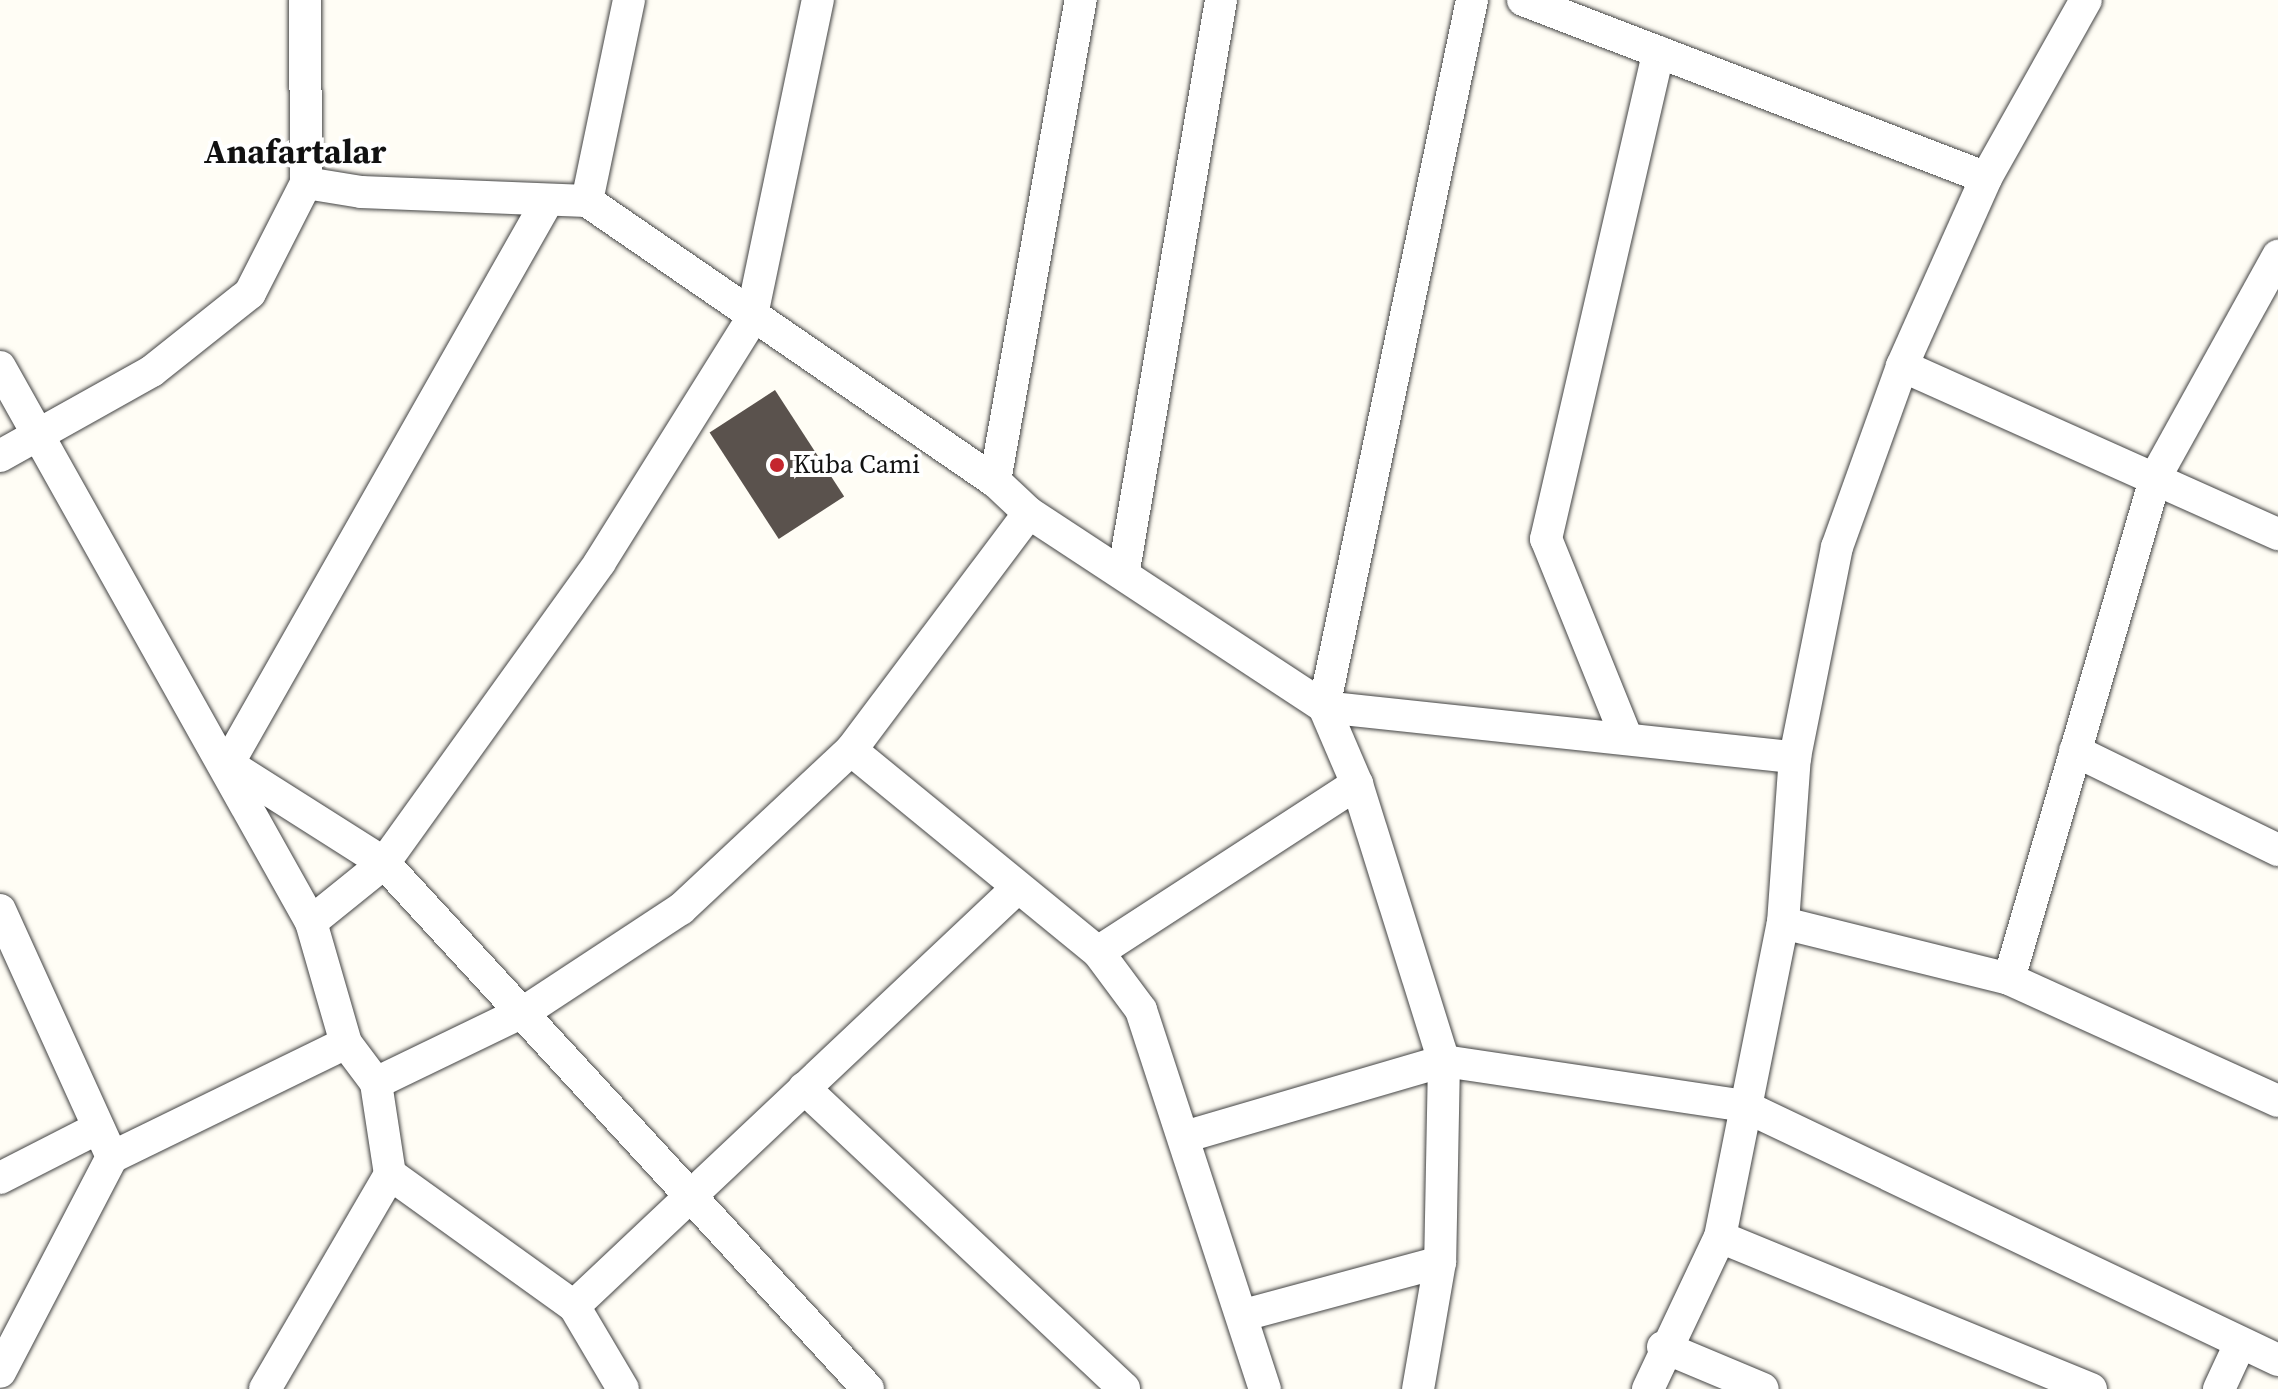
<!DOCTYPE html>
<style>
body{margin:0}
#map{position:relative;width:2278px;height:1389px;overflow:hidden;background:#fffdf5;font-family:"Source Serif 4",serif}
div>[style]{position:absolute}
.building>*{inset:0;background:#5a524d;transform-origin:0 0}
.roads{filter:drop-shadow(0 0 2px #444) drop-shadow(0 0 2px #444)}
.street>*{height:32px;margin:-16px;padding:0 16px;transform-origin:16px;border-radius:16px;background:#fff}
.dots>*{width:22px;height:22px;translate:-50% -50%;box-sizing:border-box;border:4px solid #fff;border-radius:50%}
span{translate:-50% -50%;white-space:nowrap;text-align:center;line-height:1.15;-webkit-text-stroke:8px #fff;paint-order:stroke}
.poi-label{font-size:26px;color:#111}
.left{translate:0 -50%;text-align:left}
.district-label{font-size:34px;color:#111;font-weight:700}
</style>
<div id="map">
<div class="building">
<i style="left:775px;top:390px;width:127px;height:78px;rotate:57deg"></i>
</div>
<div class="roads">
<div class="street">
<i style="left:1472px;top:0;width:722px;rotate:101.82deg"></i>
<i style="left:1324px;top:707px;width:474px;rotate:6.1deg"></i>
<i style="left:1523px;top:0;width:496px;rotate:21deg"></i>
<i style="left:306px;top:183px;width:56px;rotate:9.3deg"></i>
<i style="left:361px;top:192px;width:226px;rotate:2.3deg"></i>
<i style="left:587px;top:201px;width:495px;rotate:34.5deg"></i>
<i style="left:995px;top:481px;width:47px;rotate:43.3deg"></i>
<i style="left:1029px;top:513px;width:353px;rotate:33.3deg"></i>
<i style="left:1324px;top:707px;width:84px;rotate:66.8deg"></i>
<i style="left:1357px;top:784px;width:290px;rotate:72.6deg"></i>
<i style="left:1444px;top:1061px;width:201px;rotate:91.1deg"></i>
<i style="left:1440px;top:1262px;width:129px;rotate:99.8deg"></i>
<i style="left:548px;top:200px;width:648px;rotate:119.57deg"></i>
<i style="left:228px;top:764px;width:185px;rotate:32.4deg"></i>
<i style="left:384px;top:863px;width:715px;rotate:47.38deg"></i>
<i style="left:587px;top:201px;width:205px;rotate:-78.2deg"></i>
<i style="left:1902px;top:366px;width:412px;rotate:24.1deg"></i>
<i style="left:0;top:367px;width:636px;rotate:60.74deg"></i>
<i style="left:311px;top:922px;width:126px;rotate:73.9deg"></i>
<i style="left:346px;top:1043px;width:50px;rotate:53.1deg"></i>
<i style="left:376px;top:1083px;width:92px;rotate:81.3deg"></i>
<i style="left:390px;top:1174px;width:226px;rotate:35.7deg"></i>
<i style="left:574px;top:1306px;width:96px;rotate:59.4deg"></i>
<i style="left:0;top:456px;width:174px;rotate:-29.2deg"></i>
<i style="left:152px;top:371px;width:125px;rotate:-38.5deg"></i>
<i style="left:250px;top:293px;width:123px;rotate:-63deg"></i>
<i style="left:306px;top:183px;width:183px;rotate:-90.3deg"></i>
<i style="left:995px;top:481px;width:489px;rotate:-79.9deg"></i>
<i style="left:1124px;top:570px;width:578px;rotate:-80.34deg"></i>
<i style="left:1627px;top:739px;width:216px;rotate:-112deg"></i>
<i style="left:1546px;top:539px;width:500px;rotate:-77deg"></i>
<i style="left:851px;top:750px;width:319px;rotate:39.3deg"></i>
<i style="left:1098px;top:952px;width:72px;rotate:53.4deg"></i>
<i style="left:1141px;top:1010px;width:399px;rotate:71.9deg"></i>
<i style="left:2075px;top:751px;width:226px;rotate:26deg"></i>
<i style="left:0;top:910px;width:271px;rotate:65.6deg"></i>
<i style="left:112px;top:1157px;width:242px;rotate:117.5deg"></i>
<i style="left:311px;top:922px;width:94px;rotate:-38.9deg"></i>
<i style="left:384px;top:863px;width:370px;rotate:-54.3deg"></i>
<i style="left:600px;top:562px;width:285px;rotate:-58deg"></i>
<i style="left:751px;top:320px;width:327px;rotate:-78.2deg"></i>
<i style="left:1783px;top:923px;width:233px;rotate:13.9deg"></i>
<i style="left:2009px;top:979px;width:295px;rotate:24.4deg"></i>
<i style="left:1098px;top:952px;width:309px;rotate:-33deg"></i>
<i style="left:2009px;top:979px;width:524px;rotate:-73.71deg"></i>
<i style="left:2156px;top:476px;width:252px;rotate:-61deg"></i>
<i style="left:376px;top:1083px;width:168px;rotate:-25.8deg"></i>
<i style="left:527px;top:1010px;width:184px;rotate:-33.3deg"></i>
<i style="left:681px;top:909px;width:233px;rotate:-43.1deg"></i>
<i style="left:851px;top:750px;width:296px;rotate:-53.1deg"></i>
<i style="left:804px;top:1088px;width:439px;rotate:43.2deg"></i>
<i style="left:1184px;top:1137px;width:271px;rotate:-16.3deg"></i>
<i style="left:1444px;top:1061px;width:303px;rotate:8.5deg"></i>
<i style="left:1744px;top:1106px;width:591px;rotate:25.44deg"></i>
<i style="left:112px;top:1157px;width:260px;rotate:-26deg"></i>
<i style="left:0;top:1178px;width:110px;rotate:-27deg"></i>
<i style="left:1720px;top:1237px;width:401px;rotate:22.3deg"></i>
<i style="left:574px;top:1306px;width:608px;rotate:-43.33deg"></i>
<i style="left:1244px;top:1315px;width:203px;rotate:-15.1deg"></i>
<i style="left:1663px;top:1347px;width:108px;rotate:22.8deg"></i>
<i style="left:265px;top:1389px;width:249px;rotate:-59.8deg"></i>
<i style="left:1648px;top:1389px;width:168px;rotate:-64.7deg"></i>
<i style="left:1720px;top:1237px;width:320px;rotate:-78.7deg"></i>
<i style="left:1783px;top:923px;width:166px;rotate:-85.9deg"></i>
<i style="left:1795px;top:757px;width:214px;rotate:-78.7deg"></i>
<i style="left:1837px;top:547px;width:192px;rotate:-70.2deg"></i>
<i style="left:1902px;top:366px;width:206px;rotate:-65.9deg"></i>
<i style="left:1986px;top:178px;width:204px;rotate:-60.7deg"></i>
<i style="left:2219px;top:1389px;width:47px;rotate:-65.1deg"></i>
</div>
</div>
<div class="dots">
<i style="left:777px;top:465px;background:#c4262e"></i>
</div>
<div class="poi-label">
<span class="left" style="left:793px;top:465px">Kuba Cami</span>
</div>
<div class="district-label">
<span style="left:295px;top:152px">Anafartalar</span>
</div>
</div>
